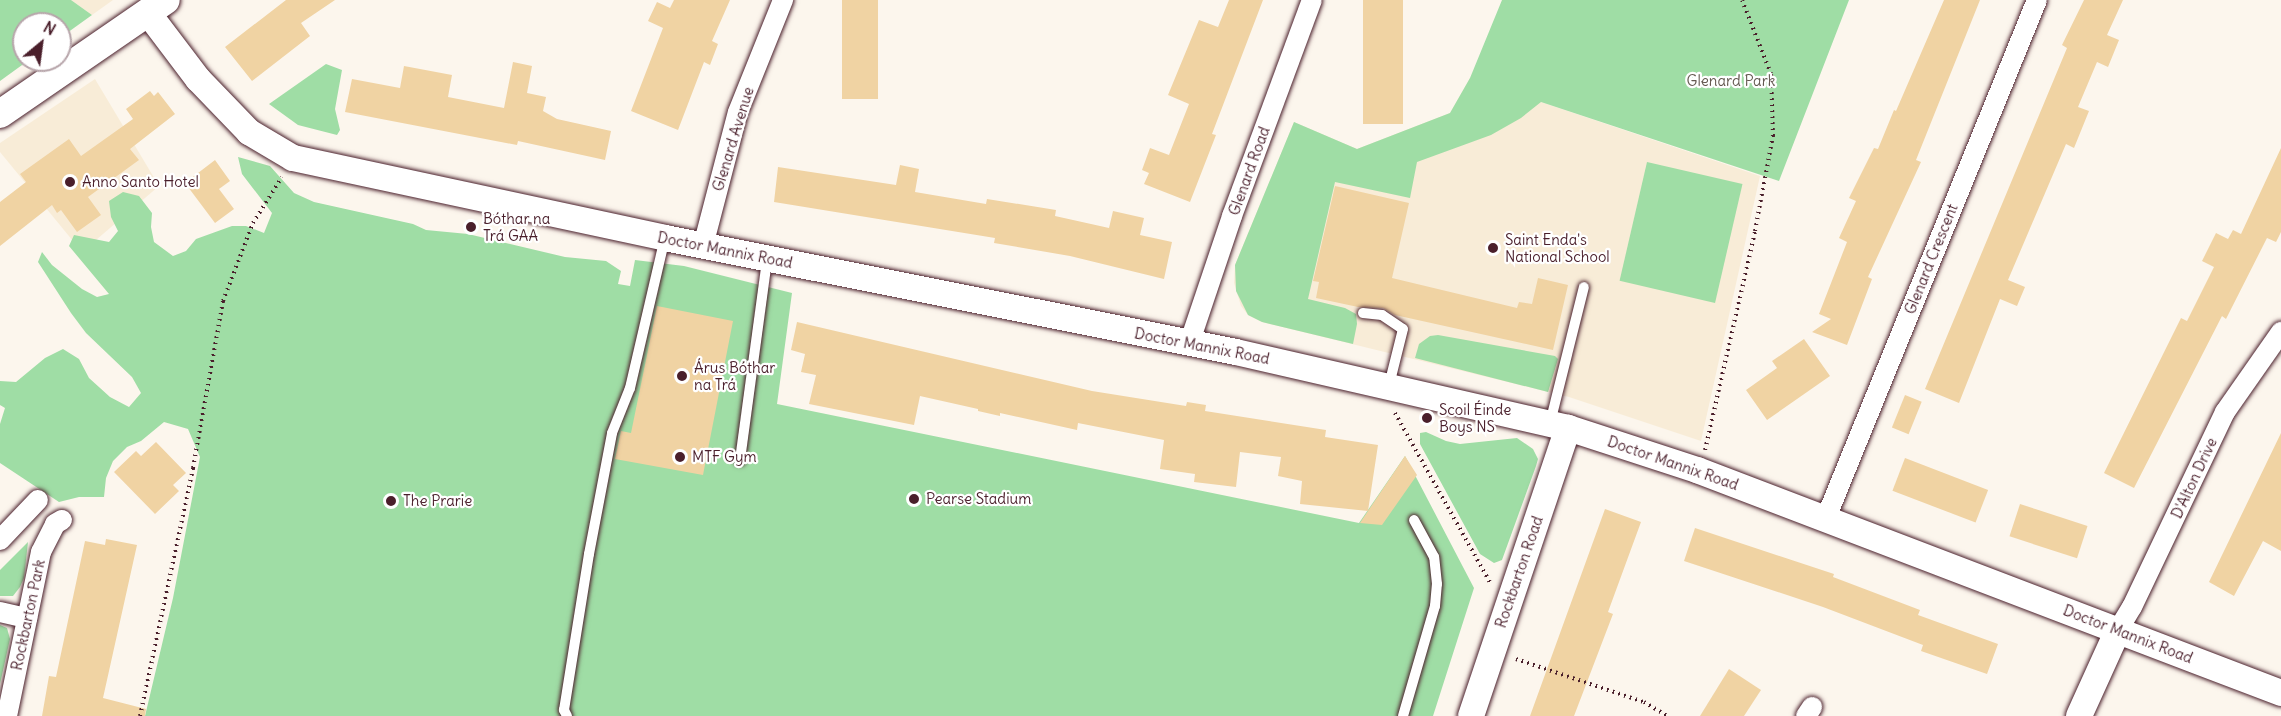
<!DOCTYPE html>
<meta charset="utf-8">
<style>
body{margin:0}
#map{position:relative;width:2281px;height:716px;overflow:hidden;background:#fcf6ed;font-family:Delius,sans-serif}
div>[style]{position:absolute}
.built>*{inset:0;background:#f8ecd7}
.green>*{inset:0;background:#9fdda5;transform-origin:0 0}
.building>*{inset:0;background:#f0d3a3;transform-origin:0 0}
.path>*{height:4px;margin-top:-2px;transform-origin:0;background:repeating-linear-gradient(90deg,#4a1f2b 0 1.5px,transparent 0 6px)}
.roads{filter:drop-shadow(0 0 2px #4a1f2b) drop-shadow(0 0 2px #4a1f2b)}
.service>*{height:10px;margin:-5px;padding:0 5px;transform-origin:5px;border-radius:5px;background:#fff}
.minor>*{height:20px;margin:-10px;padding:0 10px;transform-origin:10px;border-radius:10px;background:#fff}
.tertiary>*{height:26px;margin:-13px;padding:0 13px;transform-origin:13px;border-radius:13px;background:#fff}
.secondary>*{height:28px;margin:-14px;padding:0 14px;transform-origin:14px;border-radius:14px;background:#fff}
.dots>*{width:16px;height:16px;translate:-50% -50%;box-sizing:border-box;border:3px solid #fff;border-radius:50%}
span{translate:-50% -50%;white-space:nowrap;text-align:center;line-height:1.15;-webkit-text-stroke:4.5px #fff;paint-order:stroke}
.park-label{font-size:15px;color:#645850}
.street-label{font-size:15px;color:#4a1f2b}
.poi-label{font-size:15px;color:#4a1f2b}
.left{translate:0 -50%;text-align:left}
.north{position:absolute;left:12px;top:12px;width:60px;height:60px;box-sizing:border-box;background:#fff;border:2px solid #b7a5aa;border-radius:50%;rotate:29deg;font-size:16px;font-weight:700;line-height:24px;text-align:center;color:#4a1f2b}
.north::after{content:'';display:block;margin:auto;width:21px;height:27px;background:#4a1f2b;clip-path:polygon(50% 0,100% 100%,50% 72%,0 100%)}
</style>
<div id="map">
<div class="built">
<i style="clip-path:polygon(71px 0,113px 0,92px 15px)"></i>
<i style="clip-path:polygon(1470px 78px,1760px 176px,1701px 441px,1569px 397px,1262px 322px,1248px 315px,1241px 306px,1234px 283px,1235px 265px,1294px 122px,1357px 149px,1450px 113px)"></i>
<i style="clip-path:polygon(95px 79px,159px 186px,82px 252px,0 152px,0 143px)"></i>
</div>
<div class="green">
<i style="clip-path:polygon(0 0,71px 0,92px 15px,60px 38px,60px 24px,24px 24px,24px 60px,29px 60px,0 81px)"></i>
<i style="clip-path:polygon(1502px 0,1849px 0,1779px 181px,1541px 102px,1521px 118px,1491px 135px,1417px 162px,1410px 198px,1335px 182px,1308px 299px,1345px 308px,1356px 314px,1357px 324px,1353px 344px,1262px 322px,1248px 315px,1236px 291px,1235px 265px,1294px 122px,1357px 149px,1450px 113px,1470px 78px)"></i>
<i style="clip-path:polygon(326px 64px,342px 70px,335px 109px,340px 130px,337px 135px,298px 125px,269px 104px)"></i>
<i style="clip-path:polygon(238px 157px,270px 166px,294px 193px,314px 202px,413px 224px,426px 230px,468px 234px,565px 257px,606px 261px,621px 271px,618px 284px,630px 286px,635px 260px,684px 266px,792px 293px,777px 404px,1359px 523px,1405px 456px,1474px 588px,1433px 716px,145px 716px,173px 598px,200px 457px,188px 429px,164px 422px,141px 441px,127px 447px,113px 461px,106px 478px,104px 497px,79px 497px,59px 502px,0 463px,0 424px,5px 408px,0 405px,0 381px,16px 382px,45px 358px,63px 349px,79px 359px,89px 378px,110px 397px,129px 407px,141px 393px,132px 377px,86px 333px,71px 313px,38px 262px,42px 252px,52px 265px,82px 289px,97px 297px,109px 294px,69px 246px,74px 235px,109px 242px,118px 231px,111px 217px,109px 201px,123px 192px,139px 196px,152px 213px,151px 227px,154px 242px,173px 256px,186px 251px,196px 239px,232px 226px,246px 226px,264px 233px,272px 213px,242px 174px)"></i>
<i style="left:1647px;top:162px;width:98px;height:122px;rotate:13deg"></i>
<i style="clip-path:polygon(1438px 335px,1555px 356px,1558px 359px,1548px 392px,1415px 358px,1419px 344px,1430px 336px)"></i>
<i style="clip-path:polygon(1426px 432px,1446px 441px,1460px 444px,1517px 438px,1533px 449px,1538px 459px,1536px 466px,1502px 560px,1494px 563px,1480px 554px,1420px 444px,1420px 433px)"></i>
<i style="clip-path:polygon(28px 542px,24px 578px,20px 587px,13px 596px,0 596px,0 570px)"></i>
<i style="clip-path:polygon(0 625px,7px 628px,10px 639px,0 684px)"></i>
</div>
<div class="building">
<i style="clip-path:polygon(286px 0,335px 0,301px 23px,310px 36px,252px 81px,225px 47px)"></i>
<i style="clip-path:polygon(674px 0,730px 0,712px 41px,718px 44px,710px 65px,704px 62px,678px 130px,631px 111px,663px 28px,648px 21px,657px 2px,670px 8px)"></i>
<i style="left:842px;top:0;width:36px;height:99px"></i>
<i style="clip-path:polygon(1229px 0,1263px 0,1212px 134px,1216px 135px,1190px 202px,1144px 184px,1149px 173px,1142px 170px,1150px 148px,1169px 155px,1189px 104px,1168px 95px,1199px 20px,1218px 27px)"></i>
<i style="left:1363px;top:0;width:40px;height:124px"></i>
<i style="clip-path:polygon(1944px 0,1980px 0,1916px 160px,1921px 162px,1868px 277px,1872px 279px,1847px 345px,1812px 332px,1831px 319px,1819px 314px,1847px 242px,1839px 238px,1856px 201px,1849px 198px,1874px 148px,1878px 149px,1894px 110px,1896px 111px)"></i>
<i style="clip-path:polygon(2084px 0,2123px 0,2107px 35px,2119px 40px,2108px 67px,2097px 62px,2078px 107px,2089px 111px,2074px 148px,2066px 144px,2008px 280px,2025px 287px,2017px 306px,2000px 299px,1959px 403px,1925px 389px,2067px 48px,2062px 45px)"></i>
<i style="clip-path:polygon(513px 62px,532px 66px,527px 93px,546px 97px,543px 111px,557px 119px,611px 131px,605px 160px,518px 141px,517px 145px,345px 112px,352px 79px,400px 88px,404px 66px,452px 75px,448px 97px,504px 108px)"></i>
<i style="clip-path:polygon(150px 91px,154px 96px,158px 92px,175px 114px,130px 149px,139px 160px,88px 197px,101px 215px,77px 232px,61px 210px,57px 213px,52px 205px,0 246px,0 202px,26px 182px,20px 174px,69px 139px,81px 156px,133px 119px,126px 109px)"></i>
<i style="clip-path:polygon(2281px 148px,2281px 232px,2276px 242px,2267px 238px,2226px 319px,2222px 316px,2134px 488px,2104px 473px,2181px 318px,2187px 321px,2214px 267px,2202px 261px,2216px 233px,2228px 239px,2233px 230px,2241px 234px)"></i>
<i style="clip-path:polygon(215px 160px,230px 181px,219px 189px,234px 209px,215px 223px,185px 183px)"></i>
<i style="clip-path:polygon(900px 165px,919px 169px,915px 192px,986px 204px,987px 199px,1056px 210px,1055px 216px,1109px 228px,1113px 211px,1144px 218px,1140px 235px,1172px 242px,1164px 279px,1070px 256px,994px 243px,995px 238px,774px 202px,778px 167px,896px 185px)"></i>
<i style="clip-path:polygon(1335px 186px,1409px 203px,1392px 278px,1517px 308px,1519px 302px,1532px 304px,1538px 278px,1568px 285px,1553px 350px,1395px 315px,1383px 308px,1358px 307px,1316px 298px,1319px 282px,1313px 281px)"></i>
<i style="clip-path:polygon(657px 306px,733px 321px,703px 475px,615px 459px,621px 431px,631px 433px)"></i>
<i style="clip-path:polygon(797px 322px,1092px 391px,1186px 406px,1187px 402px,1206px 405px,1205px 411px,1326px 430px,1325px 437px,1378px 445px,1368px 511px,1405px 456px,1417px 475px,1382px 525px,1360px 523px,1368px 511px,1300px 504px,1302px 481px,1278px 476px,1281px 457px,1240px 452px,1236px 487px,1194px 482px,1195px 474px,1160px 469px,1164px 440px,1078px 423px,1077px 430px,1000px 413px,1000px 416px,978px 411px,978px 409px,920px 396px,914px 425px,809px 404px,816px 375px,801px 372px,805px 354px,791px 350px)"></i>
<i style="clip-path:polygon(1804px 339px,1830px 376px,1767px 420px,1746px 390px,1777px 368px,1772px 361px)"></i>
<i style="left:1905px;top:395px;width:18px;height:35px;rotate:22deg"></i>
<i style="clip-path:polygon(2281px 433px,2281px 551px,2263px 541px,2234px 596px,2209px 582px)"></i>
<i style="clip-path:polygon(156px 442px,186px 473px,173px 485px,179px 491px,155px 514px,114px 472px,136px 451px,141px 456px)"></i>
<i style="left:1905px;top:458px;width:89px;height:35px;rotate:21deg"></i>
<i style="left:2020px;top:504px;width:71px;height:34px;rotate:18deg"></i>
<i style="clip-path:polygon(1605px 509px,1641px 522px,1608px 612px,1613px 614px,1574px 716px,1530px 716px)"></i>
<i style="clip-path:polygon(1695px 528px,1834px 574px,1833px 577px,1920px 610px,1918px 615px,1998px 644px,1987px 674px,1921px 651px,1923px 645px,1823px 607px,1684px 561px)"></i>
<i style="clip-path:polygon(106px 539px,137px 545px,103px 698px,146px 709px,145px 716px,42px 716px,49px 676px,56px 677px,85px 541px,105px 545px)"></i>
<i style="clip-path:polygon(1729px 669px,1761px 690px,1744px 716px,1700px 716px)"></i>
</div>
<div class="path">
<i style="left:1395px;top:413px;width:196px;rotate:60.7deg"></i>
<i style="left:1705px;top:450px;width:225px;rotate:-77.1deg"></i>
<i style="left:1755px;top:231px;width:97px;rotate:-79.3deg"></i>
<i style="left:1773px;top:136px;width:62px;rotate:-91.8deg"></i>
<i style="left:1771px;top:74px;width:79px;rotate:-111.4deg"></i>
<i style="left:1516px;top:659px;width:135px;rotate:18.6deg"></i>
<i style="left:1644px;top:702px;width:27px;rotate:31deg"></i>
<i style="left:140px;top:716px;width:254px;rotate:-77.9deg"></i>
<i style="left:193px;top:468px;width:170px;rotate:-79.8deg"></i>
<i style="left:223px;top:301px;width:84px;rotate:-69deg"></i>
<i style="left:253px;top:223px;width:54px;rotate:-57.8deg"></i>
</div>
<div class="roads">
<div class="service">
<i style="left:1363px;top:313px;width:19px;rotate:6deg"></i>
<i style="left:1382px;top:315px;width:25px;rotate:34deg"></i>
<i style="left:1403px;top:329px;width:58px;rotate:104deg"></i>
<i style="left:1550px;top:423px;width:140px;rotate:-76deg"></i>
<i style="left:740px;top:460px;width:203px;rotate:-82.3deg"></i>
<i style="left:567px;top:716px;width:7px;rotate:-117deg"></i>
<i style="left:564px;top:710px;width:158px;rotate:-80.9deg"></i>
<i style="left:589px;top:554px;width:123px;rotate:-79.2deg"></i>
<i style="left:612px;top:433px;width:48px;rotate:-68.2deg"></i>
<i style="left:630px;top:388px;width:154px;rotate:-76.9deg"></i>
<i style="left:1403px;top:716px;width:115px;rotate:-73.8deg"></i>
<i style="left:1435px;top:606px;width:22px;rotate:-85deg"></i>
<i style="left:1437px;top:584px;width:27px;rotate:-96deg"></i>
<i style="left:1434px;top:557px;width:42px;rotate:-118.4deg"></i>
</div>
<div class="minor">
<i style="left:703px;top:246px;width:138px;rotate:-75.4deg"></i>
<i style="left:738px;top:112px;width:121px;rotate:-68.1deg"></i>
<i style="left:1189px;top:344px;width:135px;rotate:-71.4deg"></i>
<i style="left:1232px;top:216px;width:230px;rotate:-69.7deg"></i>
<i style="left:1826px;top:518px;width:559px;rotate:-67.84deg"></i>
<i style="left:0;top:540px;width:55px;rotate:-46.5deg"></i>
<i style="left:0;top:612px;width:28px;rotate:13deg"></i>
<i style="left:2118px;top:630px;width:27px;rotate:-59deg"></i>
<i style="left:2132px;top:607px;width:216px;rotate:-64.5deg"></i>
<i style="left:2225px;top:412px;width:98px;rotate:-55deg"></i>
<i style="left:7px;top:716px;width:167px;rotate:-78.3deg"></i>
<i style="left:41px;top:552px;width:31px;rotate:-63deg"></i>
<i style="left:55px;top:524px;width:8px;rotate:-30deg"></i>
<i style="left:1806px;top:716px;width:11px;rotate:-56deg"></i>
</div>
<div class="tertiary">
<i style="left:148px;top:13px;width:83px;rotate:52.9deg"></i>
<i style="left:198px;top:79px;width:74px;rotate:46.1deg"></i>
<i style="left:249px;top:132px;width:51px;rotate:30.6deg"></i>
<i style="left:293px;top:158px;width:381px;rotate:12.1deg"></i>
<i style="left:665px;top:238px;width:582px;rotate:11.29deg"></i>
<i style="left:1236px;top:352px;width:341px;rotate:12.9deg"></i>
<i style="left:1568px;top:428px;width:136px;rotate:18deg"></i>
<i style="left:1697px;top:470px;width:625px;rotate:20.9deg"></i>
<i style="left:1471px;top:716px;width:304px;rotate:-71.4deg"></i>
<i style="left:2079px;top:716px;width:94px;rotate:-65.6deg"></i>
</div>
<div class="secondary">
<i style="left:0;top:114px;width:201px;rotate:-34.5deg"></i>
</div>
</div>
<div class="dots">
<i style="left:70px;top:182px;background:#4a1f2b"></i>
<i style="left:471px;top:227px;background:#4a1f2b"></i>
<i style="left:1493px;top:248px;background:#4a1f2b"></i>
<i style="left:682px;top:376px;background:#4a1f2b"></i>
<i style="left:1427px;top:418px;background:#4a1f2b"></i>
<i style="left:680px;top:457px;background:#4a1f2b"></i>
<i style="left:914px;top:499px;background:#4a1f2b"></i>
<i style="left:391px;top:501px;background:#4a1f2b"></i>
</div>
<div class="park-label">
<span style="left:1731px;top:81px">Glenard Park</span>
</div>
<div class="street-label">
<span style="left:733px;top:139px;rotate:-73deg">Glenard Avenue</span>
<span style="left:1249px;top:171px;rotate:-70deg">Glenard Road</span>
<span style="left:725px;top:250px;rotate:11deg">Doctor Mannix Road</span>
<span style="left:1931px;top:259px;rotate:-68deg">Glenard Crescent</span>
<span style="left:1202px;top:346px;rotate:11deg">Doctor Mannix Road</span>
<span style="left:1673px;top:463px;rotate:19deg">Doctor Mannix Road</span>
<span style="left:2194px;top:478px;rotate:-65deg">D'Alton Drive</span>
<span style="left:1519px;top:572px;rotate:-71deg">Rockbarton Road</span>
<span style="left:28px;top:615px;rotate:-78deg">Rockbarton Park</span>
<span style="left:2128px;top:634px;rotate:21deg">Doctor Mannix Road</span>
</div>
<div class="poi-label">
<span class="left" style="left:82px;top:182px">Anno Santo Hotel</span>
<span class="left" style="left:483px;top:227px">Bóthar na<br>Trá GAA</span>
<span class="left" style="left:1505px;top:248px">Saint Enda's<br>National School</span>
<span class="left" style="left:694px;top:376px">Árus Bóthar<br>na Trá</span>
<span class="left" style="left:1439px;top:418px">Scoil Éinde<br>Boys NS</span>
<span class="left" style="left:692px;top:457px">MTF Gym</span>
<span class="left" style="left:926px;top:499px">Pearse Stadium</span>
<span class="left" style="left:403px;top:501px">The Prarie</span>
</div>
<div class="north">N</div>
</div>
